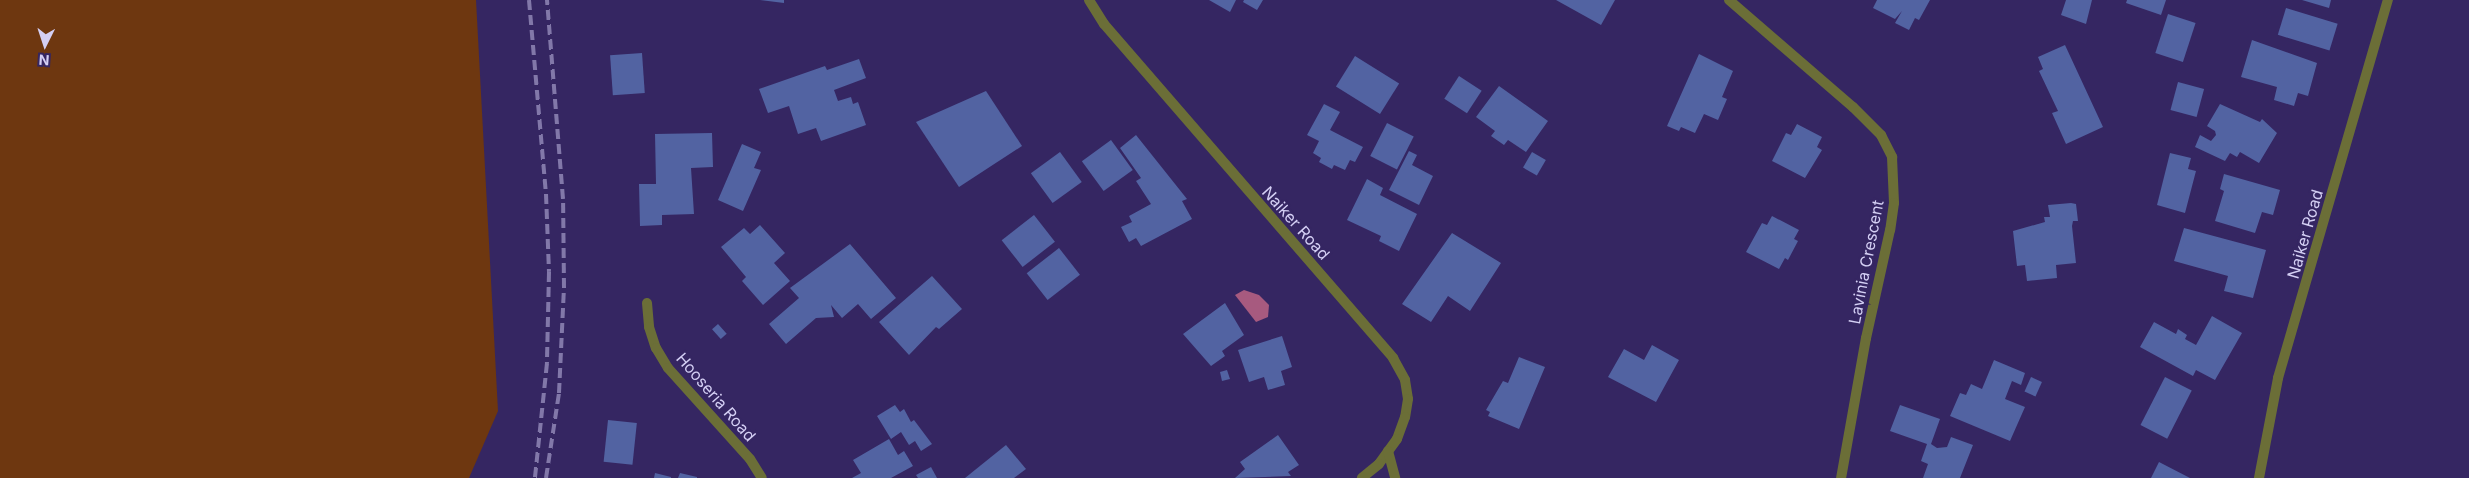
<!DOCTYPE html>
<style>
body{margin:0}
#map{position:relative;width:2469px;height:478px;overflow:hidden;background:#352662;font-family:Inter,sans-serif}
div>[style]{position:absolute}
.green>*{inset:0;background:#6e3710}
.water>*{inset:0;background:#a75a7f}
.building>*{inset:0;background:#5263a2;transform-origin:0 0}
.minor>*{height:10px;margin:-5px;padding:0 5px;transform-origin:5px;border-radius:5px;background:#6b6e37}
.rail>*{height:4px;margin-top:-2px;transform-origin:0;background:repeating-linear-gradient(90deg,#8278a9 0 10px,transparent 0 15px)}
span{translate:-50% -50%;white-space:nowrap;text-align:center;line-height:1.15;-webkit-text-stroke:4.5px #352662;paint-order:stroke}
.street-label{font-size:16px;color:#d4cff4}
.north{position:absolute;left:20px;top:20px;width:50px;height:50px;-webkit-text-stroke:4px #352662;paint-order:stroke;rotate:184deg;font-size:14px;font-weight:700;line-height:20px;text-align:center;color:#d4cff4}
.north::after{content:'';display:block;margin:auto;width:18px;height:22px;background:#d4cff4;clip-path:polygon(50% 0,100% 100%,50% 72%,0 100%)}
</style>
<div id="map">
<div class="green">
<i style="clip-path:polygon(0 0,476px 0,498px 411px,469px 478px,0 478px)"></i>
</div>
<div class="water">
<i style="clip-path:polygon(1244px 290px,1259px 295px,1269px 305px,1268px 317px,1256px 322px,1235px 295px)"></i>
</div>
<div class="building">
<i style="clip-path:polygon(760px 0,784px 0,784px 3px)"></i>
<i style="clip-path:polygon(1209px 0,1236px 0,1230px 12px)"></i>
<i style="clip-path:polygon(1244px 0,1263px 0,1257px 10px,1243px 2px)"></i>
<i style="clip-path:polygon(1556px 0,1615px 0,1601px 25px)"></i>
<i style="clip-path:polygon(1877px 0,1930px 0,1919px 20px,1915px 18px,1909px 30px,1895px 23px,1902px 11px,1895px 19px,1873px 8px)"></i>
<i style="clip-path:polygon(2066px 0,2092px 0,2086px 24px,2061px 15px)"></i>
<i style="clip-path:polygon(2127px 0,2166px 0,2161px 15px,2126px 3px)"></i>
<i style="clip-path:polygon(2302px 0,2331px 0,2329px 8px)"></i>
<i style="left:2286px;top:8px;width:54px;height:28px;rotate:17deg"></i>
<i style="left:2168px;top:14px;width:29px;height:41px;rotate:18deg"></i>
<i style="clip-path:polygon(2252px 40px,2317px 63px,2308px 96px,2298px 93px,2294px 106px,2274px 100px,2277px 87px,2241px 77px)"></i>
<i style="clip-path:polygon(2065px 45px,2103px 127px,2066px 144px,2052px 113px,2058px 111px,2039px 71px,2043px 69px,2038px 57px)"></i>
<i style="left:642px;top:53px;width:40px;height:32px;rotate:86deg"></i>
<i style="clip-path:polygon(1699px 54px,1733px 71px,1722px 97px,1727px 99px,1718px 120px,1704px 114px,1695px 133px,1681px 127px,1679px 131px,1667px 126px)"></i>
<i style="left:1355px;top:56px;width:52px;height:36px;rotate:32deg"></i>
<i style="clip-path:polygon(859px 59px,866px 78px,834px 90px,838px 101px,851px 97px,853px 104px,858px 102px,866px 125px,821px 141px,816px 128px,798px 134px,789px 106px,768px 113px,759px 89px,825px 66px,827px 70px)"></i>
<i style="left:1459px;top:76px;width:27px;height:27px;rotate:33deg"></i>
<i style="left:2178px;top:82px;width:27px;height:29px;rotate:15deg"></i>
<i style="clip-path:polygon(1499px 86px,1548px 121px,1526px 152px,1508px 140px,1504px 145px,1491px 136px,1495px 131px,1476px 117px)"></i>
<i style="clip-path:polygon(986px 91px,1022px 146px,959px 187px,916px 122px)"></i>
<i style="clip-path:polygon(1324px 104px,1340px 112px,1330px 130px,1363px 147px,1355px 162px,1350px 160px,1345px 170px,1334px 165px,1332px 169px,1319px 162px,1321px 158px,1313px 153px,1319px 141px,1307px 135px)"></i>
<i style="clip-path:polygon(2220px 104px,2260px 122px,2262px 119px,2277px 133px,2259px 163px,2240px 152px,2237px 157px,2230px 153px,2225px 161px,2195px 147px,2200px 135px,2211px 141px,2216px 135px,2215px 131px,2207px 126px)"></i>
<i style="left:1387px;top:123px;width:30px;height:37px;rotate:27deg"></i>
<i style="clip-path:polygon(1797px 124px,1822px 137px,1817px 147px,1822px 150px,1805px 178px,1772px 161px,1786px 133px,1791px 135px)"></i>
<i style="clip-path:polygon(712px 133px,713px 167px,691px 168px,694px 214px,662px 215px,662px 225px,640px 226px,639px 184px,656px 184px,655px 134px)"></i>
<i style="clip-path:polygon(1136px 135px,1187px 199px,1182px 201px,1192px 219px,1141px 246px,1136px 238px,1129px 242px,1121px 227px,1132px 222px,1129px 216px,1151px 204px,1136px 181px,1141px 178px,1120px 148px)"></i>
<i style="left:1111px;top:140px;width:37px;height:36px;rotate:54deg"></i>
<i style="clip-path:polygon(742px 144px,761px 152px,754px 168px,761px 170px,743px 211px,718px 200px)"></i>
<i style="clip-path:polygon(1409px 151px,1417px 155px,1412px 165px,1433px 176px,1419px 205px,1389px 190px)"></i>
<i style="left:1060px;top:152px;width:37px;height:36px;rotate:54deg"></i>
<i style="left:1532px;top:152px;width:16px;height:18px;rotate:30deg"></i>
<i style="clip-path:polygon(2170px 153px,2191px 158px,2188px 169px,2196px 171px,2185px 213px,2157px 205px)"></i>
<i style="clip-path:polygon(2224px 174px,2280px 190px,2273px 215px,2262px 212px,2255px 233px,2215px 221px,2224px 191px,2220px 189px)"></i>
<i style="clip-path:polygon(1367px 179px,1383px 188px,1380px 195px,1417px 214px,1399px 251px,1379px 241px,1381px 236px,1347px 220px)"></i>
<i style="clip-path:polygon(2071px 203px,2076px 204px,2078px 221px,2073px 221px,2072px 226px,2076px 263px,2056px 265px,2057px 278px,2027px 281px,2025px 265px,2017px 266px,2013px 231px,2045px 222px,2044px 217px,2050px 217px,2048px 205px)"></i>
<i style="left:1034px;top:215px;width:34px;height:41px;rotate:52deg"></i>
<i style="clip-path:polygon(1772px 216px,1799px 230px,1794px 239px,1798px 241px,1788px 260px,1785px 258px,1779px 269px,1746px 252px,1762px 223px,1767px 225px)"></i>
<i style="clip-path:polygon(760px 225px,785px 253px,774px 263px,790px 281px,763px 305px,742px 281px,746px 277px,721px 247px,744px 228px,750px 234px)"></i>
<i style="clip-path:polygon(2184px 228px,2266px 250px,2253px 298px,2224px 291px,2228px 276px,2174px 261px)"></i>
<i style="clip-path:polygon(1452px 233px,1501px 263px,1470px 311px,1448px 296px,1431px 322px,1402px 304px)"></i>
<i style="clip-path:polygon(850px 244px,896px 298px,871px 319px,858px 304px,842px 318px,831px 305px,834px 317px,816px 318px,786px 344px,769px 324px,799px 298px,790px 288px)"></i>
<i style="left:1059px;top:248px;width:34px;height:41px;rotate:52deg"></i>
<i style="clip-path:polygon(932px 276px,962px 309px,939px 329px,936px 327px,909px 355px,879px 322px)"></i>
<i style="clip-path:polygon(1225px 303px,1244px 335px,1222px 351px,1225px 356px,1211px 366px,1183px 334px)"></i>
<i style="clip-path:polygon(2212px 316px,2242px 333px,2215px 380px,2196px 370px,2193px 376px,2140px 347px,2154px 322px,2176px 334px,2178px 329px,2187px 335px,2185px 339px,2196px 345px)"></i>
<i style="left:718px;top:324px;width:13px;height:8px;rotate:48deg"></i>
<i style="clip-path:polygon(1282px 336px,1292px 367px,1281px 371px,1285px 385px,1268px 390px,1264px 377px,1249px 382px,1238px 350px)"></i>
<i style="clip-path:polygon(1652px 345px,1679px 360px,1656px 402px,1608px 377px,1624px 349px,1644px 360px)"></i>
<i style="clip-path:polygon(1519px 357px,1545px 367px,1519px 429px,1488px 416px,1490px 412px,1486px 410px,1503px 381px,1508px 383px)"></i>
<i style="clip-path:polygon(1994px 360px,2025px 373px,2021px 385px,2012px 381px,2005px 399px,2025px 407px,2010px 441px,1950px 416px,1960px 393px,1966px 395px,1971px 384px,1982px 389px)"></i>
<i style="clip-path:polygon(1227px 370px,1230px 379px,1222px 381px,1220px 372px)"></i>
<i style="left:2031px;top:377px;width:12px;height:16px;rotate:24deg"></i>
<i style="left:2165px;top:377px;width:30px;height:54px;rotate:27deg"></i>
<i style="clip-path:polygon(895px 405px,900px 412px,904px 409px,911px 422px,914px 420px,932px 444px,921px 451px,915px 441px,909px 445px,901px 432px,891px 439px,877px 416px)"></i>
<i style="clip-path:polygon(1900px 405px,1940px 419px,1931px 444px,1937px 448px,1947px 447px,1951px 437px,1973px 445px,1960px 478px,1923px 478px,1928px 464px,1921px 461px,1927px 444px,1890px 431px)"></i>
<i style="left:608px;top:420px;width:29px;height:42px;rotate:6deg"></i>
<i style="clip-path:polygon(1278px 435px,1299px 465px,1288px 472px,1291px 476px,1235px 478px,1245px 469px,1240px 462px)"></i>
<i style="clip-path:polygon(889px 439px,898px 455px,904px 451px,913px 466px,891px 478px,852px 478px,861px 473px,853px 460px)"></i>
<i style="clip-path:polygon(1006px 445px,1026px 469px,1014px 478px,965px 478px)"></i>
<i style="clip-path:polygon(2159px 462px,2190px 478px,2151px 478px)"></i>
<i style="clip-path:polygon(931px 467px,937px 478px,918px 478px,916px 475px)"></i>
<i style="clip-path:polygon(655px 473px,671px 477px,671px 478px,654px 478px)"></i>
<i style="clip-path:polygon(680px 473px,697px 477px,697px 478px,678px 478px)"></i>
</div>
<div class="minor">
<i style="left:1089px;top:0;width:28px;rotate:58deg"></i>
<i style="left:1104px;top:24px;width:442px;rotate:49.1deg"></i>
<i style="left:1393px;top:358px;width:25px;rotate:61deg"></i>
<i style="left:1405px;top:380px;width:19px;rotate:81deg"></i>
<i style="left:1408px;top:399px;width:18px;rotate:99deg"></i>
<i style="left:1405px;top:417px;width:23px;rotate:110deg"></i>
<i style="left:1397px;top:439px;width:31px;rotate:126deg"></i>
<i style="left:1379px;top:464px;width:22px;rotate:141deg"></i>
<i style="left:1729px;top:0;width:164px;rotate:40.8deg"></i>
<i style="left:1853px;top:107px;width:40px;rotate:45deg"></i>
<i style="left:1881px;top:135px;width:25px;rotate:63deg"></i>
<i style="left:1892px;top:157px;width:46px;rotate:87.5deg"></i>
<i style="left:1894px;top:203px;width:27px;rotate:98deg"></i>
<i style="left:1890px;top:230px;width:111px;rotate:102.5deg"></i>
<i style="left:1866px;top:338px;width:142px;rotate:100.1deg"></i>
<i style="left:647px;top:303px;width:24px;rotate:85deg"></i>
<i style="left:649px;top:327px;width:22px;rotate:72deg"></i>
<i style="left:656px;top:348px;width:23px;rotate:59deg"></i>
<i style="left:668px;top:368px;width:122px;rotate:48deg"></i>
<i style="left:750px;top:459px;width:22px;rotate:58deg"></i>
<i style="left:1388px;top:451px;width:28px;rotate:75deg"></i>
<i style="left:2259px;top:478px;width:102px;rotate:-79.2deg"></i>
<i style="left:2278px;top:378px;width:394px;rotate:-73.8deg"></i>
</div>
<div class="rail">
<i style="left:529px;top:0;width:195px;rotate:85deg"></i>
<i style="left:546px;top:194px;width:78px;rotate:87.8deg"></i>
<i style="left:549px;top:272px;width:91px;rotate:91.3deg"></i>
<i style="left:547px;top:363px;width:116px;rotate:96deg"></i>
<i style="left:546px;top:478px;width:86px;rotate:-81.3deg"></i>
<i style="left:559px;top:393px;width:105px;rotate:-87.3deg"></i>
<i style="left:564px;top:288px;width:89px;rotate:-90.6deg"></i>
<i style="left:563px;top:199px;width:200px;rotate:-94.6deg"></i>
</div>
<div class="street-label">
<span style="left:1296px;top:223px;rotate:48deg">Naiker Road</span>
<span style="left:2305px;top:234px;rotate:-74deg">Naiker Road</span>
<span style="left:1866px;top:262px;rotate:-79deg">Lavinia Crescent</span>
<span style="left:716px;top:397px;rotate:49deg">Hooseria Road</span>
</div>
<div class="north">N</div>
</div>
